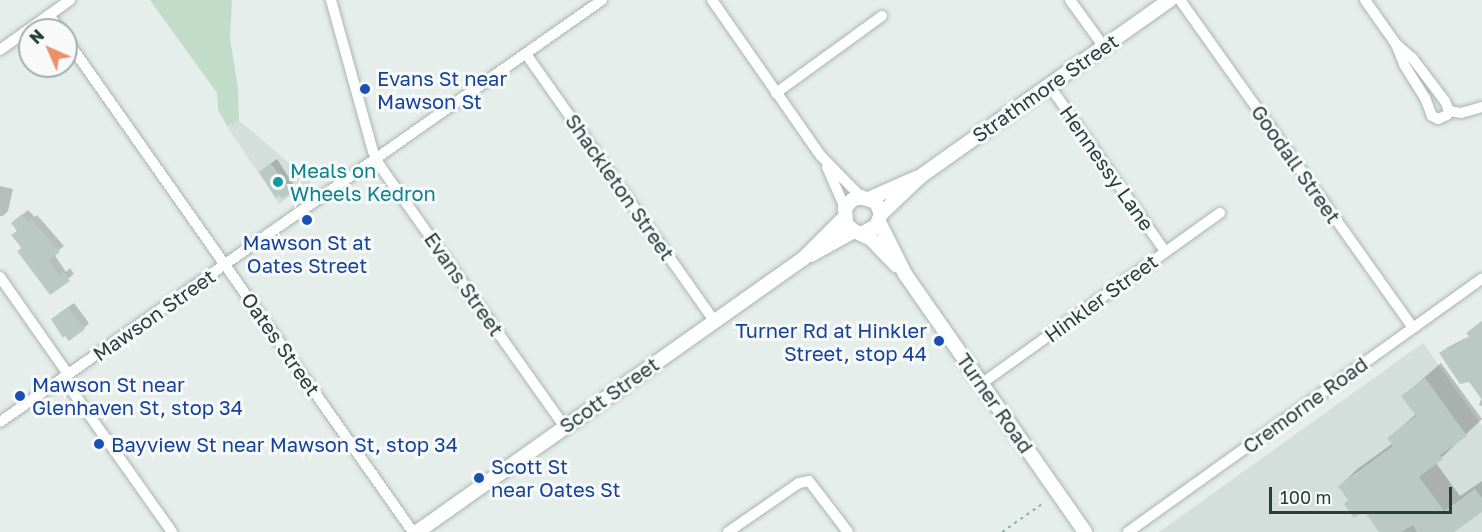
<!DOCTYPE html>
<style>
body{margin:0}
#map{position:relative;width:1482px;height:532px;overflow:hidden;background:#e6eeeb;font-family:"Golos Text",sans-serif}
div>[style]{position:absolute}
.built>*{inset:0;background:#d4deda}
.green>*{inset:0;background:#c1ddca}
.shadow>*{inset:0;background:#0003}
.building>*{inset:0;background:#bbc9c4}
.path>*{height:2px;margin-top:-1px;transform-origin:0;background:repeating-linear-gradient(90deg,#89afa6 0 3px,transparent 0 7.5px)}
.roads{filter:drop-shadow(0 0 2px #a9b6b2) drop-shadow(0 0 2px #a9b6b2)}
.minor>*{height:10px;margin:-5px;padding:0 5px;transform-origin:5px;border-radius:5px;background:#fff}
.tertiary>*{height:14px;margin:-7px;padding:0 7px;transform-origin:7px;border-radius:7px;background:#fff}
.dots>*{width:16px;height:16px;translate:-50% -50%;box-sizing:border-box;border:3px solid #f7faf9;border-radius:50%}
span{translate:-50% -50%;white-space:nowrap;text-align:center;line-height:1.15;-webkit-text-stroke:6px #f7faf9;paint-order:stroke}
.transit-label{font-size:20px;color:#164399}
.left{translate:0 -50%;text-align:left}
.right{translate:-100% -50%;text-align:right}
.street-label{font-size:20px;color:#263f3a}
.culture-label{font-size:20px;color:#0d838f}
.north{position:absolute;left:18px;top:18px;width:60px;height:60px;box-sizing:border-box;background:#f7faf9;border:2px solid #a3afad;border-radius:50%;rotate:315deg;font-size:16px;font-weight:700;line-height:24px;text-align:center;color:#263f3a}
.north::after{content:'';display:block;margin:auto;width:21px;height:27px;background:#e99169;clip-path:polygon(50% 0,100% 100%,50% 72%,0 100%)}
.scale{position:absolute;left:1269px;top:487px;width:183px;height:27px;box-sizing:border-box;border:3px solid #263f3a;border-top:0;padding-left:8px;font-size:18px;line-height:21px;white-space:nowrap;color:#263f3a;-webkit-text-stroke:4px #f7faf9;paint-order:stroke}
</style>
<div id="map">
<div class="built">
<i style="clip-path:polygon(239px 121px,246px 126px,311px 182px,279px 204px,227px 126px)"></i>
<i style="clip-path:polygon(1423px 343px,1482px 426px,1482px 532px,1159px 532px)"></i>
</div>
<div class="green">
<i style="clip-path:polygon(150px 0,232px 0,230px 38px,238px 88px,239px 121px,227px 126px,218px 110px,217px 93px)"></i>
</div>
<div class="shadow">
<i style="clip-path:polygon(277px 159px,295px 187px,290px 192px,266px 167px)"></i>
<i style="clip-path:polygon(0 186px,13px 189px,8px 211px,3px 216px,0 216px)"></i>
<i style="clip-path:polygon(28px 210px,35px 217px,37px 215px,64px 246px,54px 254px,66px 272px,70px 268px,74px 274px,50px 293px,13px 235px,18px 230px,18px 218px)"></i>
<i style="clip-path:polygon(74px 303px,89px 323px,84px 328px,58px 314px)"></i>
<i style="clip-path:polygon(1482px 321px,1482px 406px,1479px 405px,1482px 397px,1446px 348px,1470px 336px,1473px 328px)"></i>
<i style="clip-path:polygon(1441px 363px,1482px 419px,1436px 463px,1460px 496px,1482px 481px,1482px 510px,1451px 532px,1381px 532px,1364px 509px,1350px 500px,1340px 486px,1356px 470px,1393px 443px,1389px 438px,1416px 414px,1403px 396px)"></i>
</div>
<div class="building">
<i style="clip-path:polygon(271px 163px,291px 193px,282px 199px,279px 195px,276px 198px,259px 172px)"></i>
<i style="clip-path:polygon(22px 214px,28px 221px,31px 219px,60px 252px,49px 260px,60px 276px,64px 272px,70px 281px,50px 295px,17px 251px,22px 248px,11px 235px,17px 231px,11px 223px)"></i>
<i style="clip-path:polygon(68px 307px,85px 329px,69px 341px,65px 336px,63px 338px,51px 319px)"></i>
<i style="clip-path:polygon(1482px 321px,1482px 400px,1469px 382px,1460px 384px,1439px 353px,1450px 346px,1452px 349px,1469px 337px,1466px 333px)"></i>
<i style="clip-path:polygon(1425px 378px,1467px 436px,1440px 455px,1443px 459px,1419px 477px,1444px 511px,1475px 489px,1482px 498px,1482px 512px,1454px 532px,1417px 532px,1413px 525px,1401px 532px,1379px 532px,1364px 511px,1354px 518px,1344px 504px,1348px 500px,1338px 486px,1393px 446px,1387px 438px,1416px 416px,1401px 396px)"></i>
</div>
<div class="path">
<i style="left:1002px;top:532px;width:52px;rotate:-34.9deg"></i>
</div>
<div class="roads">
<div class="minor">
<i style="left:331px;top:0;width:157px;rotate:74.5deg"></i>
<i style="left:373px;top:151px;width:17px;rotate:65deg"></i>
<i style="left:380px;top:166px;width:319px;rotate:54.7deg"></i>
<i style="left:712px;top:0;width:190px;rotate:55.1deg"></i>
<i style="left:821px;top:156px;width:57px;rotate:45.7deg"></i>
<i style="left:1070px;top:0;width:58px;rotate:54.1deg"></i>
<i style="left:1180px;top:0;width:402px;rotate:54.6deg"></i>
<i style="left:1365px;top:0;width:54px;rotate:54.8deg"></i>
<i style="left:1396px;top:44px;width:23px;rotate:41deg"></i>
<i style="left:1413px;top:59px;width:53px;rotate:52.7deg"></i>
<i style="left:1445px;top:101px;width:11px;rotate:68deg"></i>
<i style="left:1449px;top:111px;width:4px;rotate:117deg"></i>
<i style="left:1447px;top:115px;width:10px;rotate:156deg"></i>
<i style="left:1438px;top:119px;width:7px;rotate:-153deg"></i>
<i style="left:1432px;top:116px;width:19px;rotate:-111deg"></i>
<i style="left:1425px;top:98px;width:40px;rotate:-122deg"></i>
<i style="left:1404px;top:64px;width:22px;rotate:-112deg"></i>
<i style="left:49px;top:15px;width:19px;rotate:54deg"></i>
<i style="left:66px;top:39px;width:603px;rotate:54.86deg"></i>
<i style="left:0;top:50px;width:86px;rotate:-35.5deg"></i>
<i style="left:526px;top:54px;width:327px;rotate:54.8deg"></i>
<i style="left:1049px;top:85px;width:203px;rotate:55.1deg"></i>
<i style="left:776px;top:93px;width:131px;rotate:-36deg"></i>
<i style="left:1449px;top:111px;width:12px;rotate:9deg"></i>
<i style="left:1461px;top:113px;width:22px;rotate:-16deg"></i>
<i style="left:827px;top:167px;width:45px;rotate:66.3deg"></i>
<i style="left:0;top:277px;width:118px;rotate:55deg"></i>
<i style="left:63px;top:378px;width:189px;rotate:54.7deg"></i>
<i style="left:981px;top:384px;width:294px;rotate:-35.6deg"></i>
<i style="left:0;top:422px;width:735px;rotate:-35.03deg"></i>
<i style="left:728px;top:532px;width:86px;rotate:-34.6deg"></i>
<i style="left:799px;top:483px;width:10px;rotate:-11deg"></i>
<i style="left:809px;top:481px;width:64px;rotate:52.6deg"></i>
<i style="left:1128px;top:532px;width:435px;rotate:-35.6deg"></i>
</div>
<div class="tertiary">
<i style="left:871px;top:198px;width:49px;rotate:-24deg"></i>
<i style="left:881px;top:214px;width:55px;rotate:-43.5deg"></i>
<i style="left:921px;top:176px;width:305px;rotate:-35.3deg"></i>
<i style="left:879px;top:222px;width:58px;rotate:63.4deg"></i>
<i style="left:905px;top:274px;width:315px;rotate:55.1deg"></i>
<i style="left:863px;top:233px;width:15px;rotate:-28deg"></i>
<i style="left:876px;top:226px;width:13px;rotate:-67deg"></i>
<i style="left:881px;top:214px;width:13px;rotate:-113deg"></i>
<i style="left:876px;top:202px;width:16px;rotate:-162deg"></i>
<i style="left:861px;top:197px;width:9px;rotate:162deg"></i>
<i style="left:852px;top:200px;width:11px;rotate:131deg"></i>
<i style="left:845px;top:208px;width:16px;rotate:86deg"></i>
<i style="left:846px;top:224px;width:11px;rotate:41deg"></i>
<i style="left:854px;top:231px;width:19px;rotate:25deg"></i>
<i style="left:871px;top:239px;width:37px;rotate:46deg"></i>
<i style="left:811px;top:255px;width:49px;rotate:-29.2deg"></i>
<i style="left:417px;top:532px;width:473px;rotate:-35.3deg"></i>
<i style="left:803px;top:259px;width:58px;rotate:-45deg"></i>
</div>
</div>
<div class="dots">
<i style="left:365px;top:89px;background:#1a4fb4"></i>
<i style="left:278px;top:182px;background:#0f9aa8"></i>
<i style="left:307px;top:220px;background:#1a4fb4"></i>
<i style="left:939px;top:341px;background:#1a4fb4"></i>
<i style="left:20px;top:396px;background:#1a4fb4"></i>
<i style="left:99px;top:444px;background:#1a4fb4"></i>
<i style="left:479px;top:478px;background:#1a4fb4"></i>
</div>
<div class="transit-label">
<span class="left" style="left:377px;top:90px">Evans St near<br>Mawson St</span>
<span style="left:307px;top:254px">Mawson St at<br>Oates Street</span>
<span class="right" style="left:927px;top:342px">Turner Rd at Hinkler<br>Street, stop 44</span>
<span class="left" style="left:32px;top:396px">Mawson St near<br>Glenhaven St, stop 34</span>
<span class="left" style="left:111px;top:444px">Bayview St near Mawson St, stop 34</span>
<span class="left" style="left:491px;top:478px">Scott St<br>near Oates St</span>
</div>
<div class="street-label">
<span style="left:1045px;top:88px;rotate:-35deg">Strathmore Street</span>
<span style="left:1296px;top:164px;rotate:55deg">Goodall Street</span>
<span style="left:1107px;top:168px;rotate:55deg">Hennessy Lane</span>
<span style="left:620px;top:187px;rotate:55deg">Shackleton Street</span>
<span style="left:464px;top:284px;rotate:55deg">Evans Street</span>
<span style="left:1101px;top:298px;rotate:-36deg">Hinkler Street</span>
<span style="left:154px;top:315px;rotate:-35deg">Mawson Street</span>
<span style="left:281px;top:344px;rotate:55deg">Oates Street</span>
<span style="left:609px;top:395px;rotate:-35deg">Scott Street</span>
<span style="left:995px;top:403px;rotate:55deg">Turner Road</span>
<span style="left:1305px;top:405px;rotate:-36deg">Cremorne Road</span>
</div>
<div class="culture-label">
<span class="left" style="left:290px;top:182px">Meals on<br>Wheels Kedron</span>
</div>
<div class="north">N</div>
<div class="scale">100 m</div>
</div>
